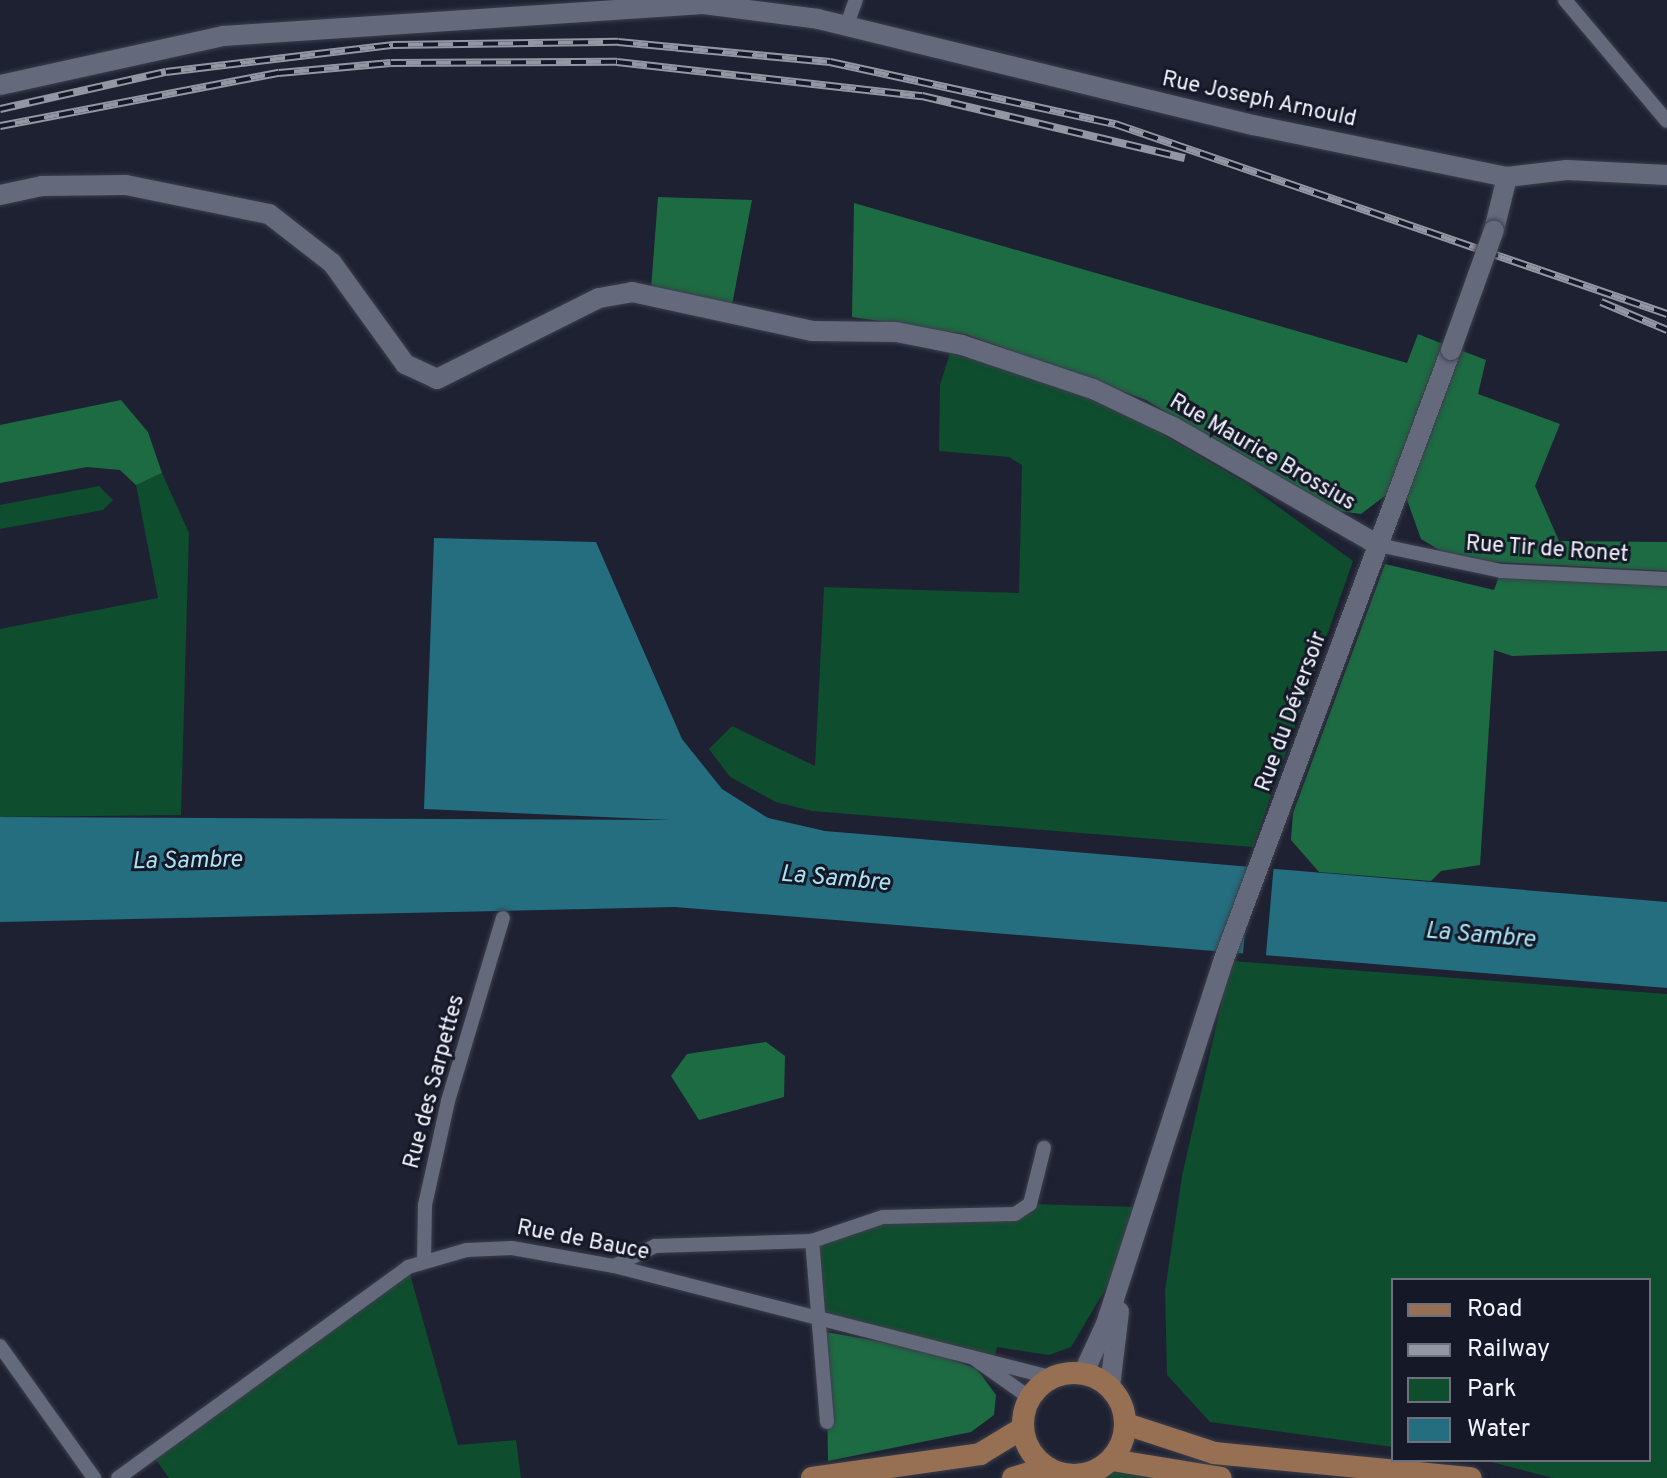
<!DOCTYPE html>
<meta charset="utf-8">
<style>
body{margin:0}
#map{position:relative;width:1667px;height:1478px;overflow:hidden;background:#1e2131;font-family:Overpass,sans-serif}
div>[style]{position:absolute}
.green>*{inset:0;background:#0e4d2d}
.forest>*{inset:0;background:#1d6b43}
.water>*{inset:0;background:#246e7f}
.pier>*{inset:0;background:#1e2131;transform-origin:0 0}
.roads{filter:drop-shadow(0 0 2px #3b3e4b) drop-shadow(0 0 2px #3b3e4b)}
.street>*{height:14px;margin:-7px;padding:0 7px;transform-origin:7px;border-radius:7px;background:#65697c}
.secondary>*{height:20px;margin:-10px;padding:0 10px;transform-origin:10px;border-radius:10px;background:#65697c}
.primary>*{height:22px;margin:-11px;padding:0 11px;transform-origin:11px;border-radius:11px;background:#977053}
.primary>.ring{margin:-11px;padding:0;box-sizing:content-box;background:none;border:22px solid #977053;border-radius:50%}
.rail>*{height:8px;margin-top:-4px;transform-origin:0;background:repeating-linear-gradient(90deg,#151827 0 15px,#9396a3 0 30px);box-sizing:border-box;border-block:2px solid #9396a3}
.bridges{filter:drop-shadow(0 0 2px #3b3e4b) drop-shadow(0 0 2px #3b3e4b)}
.secondary-bridge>*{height:20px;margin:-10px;padding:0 10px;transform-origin:10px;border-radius:10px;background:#65697c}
span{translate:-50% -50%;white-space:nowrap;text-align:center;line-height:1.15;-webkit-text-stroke:6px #151827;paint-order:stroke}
.street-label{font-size:22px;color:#f2f5fe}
.water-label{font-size:24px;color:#aae3f3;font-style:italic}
.legend{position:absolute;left:1391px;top:1278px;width:260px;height:184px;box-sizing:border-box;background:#151827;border:2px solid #6d707d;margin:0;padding:10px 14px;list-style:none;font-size:24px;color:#f2f5fe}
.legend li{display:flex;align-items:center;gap:16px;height:40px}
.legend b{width:40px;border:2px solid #6d707d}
</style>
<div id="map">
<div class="green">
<i style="clip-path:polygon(950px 353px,1055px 383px,1148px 426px,1244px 482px,1353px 561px,1253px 847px,812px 811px,776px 802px,730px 777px,709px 749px,732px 726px,815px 766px,824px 587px,1019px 593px,1022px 465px,1009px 457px,939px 451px,940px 385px)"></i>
<i style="clip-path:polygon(162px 473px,189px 533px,181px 815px,0 817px,0 629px,158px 598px,136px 485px)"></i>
<i style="clip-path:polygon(99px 486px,113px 500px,103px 510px,0 529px,0 505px)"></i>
<i style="clip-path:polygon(1231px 961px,1667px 994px,1667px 1478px,1553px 1478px,1484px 1460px,1649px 1460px,1649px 1280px,1393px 1280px,1393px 1447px,1210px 1422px,1167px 1375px,1165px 1291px,1182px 1176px)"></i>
<i style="clip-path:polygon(1030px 1204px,1136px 1207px,1112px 1278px,1071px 1347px,1049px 1355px,997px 1347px,994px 1358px,819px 1318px,812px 1241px,883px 1217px,991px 1214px)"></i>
<i style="clip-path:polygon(408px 1267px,458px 1445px,516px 1440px,521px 1478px,169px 1478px,151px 1453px)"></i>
<i style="clip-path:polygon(1112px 1460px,1225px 1478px,1028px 1478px,1046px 1468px,1080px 1476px)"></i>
</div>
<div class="forest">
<i style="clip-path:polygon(658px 197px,752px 200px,732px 305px,651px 289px)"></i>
<i style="clip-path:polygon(854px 203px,1407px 363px,1418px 334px,1443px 344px,1390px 492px,1361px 514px,1323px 509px,1146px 400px,965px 334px,852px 317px)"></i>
<i style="clip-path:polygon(1460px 350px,1486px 360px,1478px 394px,1560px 424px,1535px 486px,1559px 541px,1667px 542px,1667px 571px,1456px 560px,1421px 539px,1406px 497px)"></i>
<i style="clip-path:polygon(121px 400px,148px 432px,162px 473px,136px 485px,120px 470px,87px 467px,0 483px,0 425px)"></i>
<i style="clip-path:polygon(1385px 564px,1494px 590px,1501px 571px,1667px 579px,1667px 651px,1512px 656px,1494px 650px,1480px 865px,1441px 871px,1431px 881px,1319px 872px,1291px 840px,1293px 813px)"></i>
<i style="clip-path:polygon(766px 1042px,785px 1056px,784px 1097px,699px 1120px,671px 1076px,687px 1054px)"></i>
<i style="clip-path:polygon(826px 1332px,927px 1350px,977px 1369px,996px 1395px,994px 1415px,971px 1432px,828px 1461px)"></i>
</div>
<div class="water">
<i style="clip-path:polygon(434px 538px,596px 542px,682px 739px,722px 789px,768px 818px,825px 831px,1667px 902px,1667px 988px,675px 907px,0 922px,0 817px,670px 820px,424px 809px)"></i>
</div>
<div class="pier">
<i style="left:1251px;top:862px;width:23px;height:99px;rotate:5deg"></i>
</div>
<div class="roads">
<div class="street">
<i style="left:1565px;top:0;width:158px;rotate:49.9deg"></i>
<i style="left:846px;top:27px;width:29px;rotate:-70deg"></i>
<i style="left:1378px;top:545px;width:126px;rotate:11.9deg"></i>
<i style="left:1501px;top:571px;width:166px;rotate:2.8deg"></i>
<i style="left:424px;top:1260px;width:55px;rotate:-89deg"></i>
<i style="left:425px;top:1205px;width:107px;rotate:-77.5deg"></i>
<i style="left:448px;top:1101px;width:191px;rotate:-73.3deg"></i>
<i style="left:614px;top:1266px;width:46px;rotate:-26deg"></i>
<i style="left:655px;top:1246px;width:157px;rotate:-1.8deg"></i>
<i style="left:0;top:1346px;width:162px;rotate:54.5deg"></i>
<i style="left:975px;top:1359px;width:67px;rotate:35.3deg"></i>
<i style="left:827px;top:1422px;width:182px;rotate:-94.7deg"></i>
<i style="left:812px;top:1241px;width:75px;rotate:-18.7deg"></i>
<i style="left:883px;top:1217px;width:132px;rotate:-1.3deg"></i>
<i style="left:1015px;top:1214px;width:18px;rotate:-34deg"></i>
<i style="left:1030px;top:1204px;width:58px;rotate:-76deg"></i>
<i style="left:118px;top:1478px;width:359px;rotate:-36deg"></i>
<i style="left:408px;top:1267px;width:61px;rotate:-16.1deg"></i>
<i style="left:467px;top:1250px;width:45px;rotate:-2.5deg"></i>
<i style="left:512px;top:1248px;width:104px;rotate:10deg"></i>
<i style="left:614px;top:1266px;width:452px;rotate:14.3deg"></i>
</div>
<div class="secondary">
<i style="left:0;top:85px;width:228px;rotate:-12.4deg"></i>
<i style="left:223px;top:36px;width:481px;rotate:-3.8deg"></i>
<i style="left:703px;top:4px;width:116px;rotate:7.4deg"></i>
<i style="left:818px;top:19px;width:448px;rotate:13.7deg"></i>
<i style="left:1253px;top:125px;width:259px;rotate:11.6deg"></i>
<i style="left:1507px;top:177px;width:60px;rotate:-6.7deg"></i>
<i style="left:1567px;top:170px;width:100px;rotate:2.9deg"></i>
<i style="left:0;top:195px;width:43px;rotate:-12.1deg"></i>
<i style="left:42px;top:186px;width:84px;rotate:-0.7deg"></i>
<i style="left:126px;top:185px;width:146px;rotate:11.5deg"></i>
<i style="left:269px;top:214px;width:80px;rotate:37.9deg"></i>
<i style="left:332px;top:263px;width:125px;rotate:54.1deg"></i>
<i style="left:405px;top:364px;width:35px;rotate:25deg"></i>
<i style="left:437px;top:379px;width:181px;rotate:-26.6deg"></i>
<i style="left:599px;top:298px;width:34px;rotate:-10deg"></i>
<i style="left:632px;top:292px;width:184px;rotate:12.2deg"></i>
<i style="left:812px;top:331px;width:84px;rotate:0.7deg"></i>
<i style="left:896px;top:332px;width:67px;rotate:11.1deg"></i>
<i style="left:962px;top:345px;width:138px;rotate:18.6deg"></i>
<i style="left:1093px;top:389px;width:89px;rotate:25.4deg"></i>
<i style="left:1173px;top:427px;width:237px;rotate:29.9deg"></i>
<i style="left:1494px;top:230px;width:55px;rotate:-76.2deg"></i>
<i style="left:1083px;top:1374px;width:55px;rotate:-65.3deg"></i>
<i style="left:1106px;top:1324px;width:384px;rotate:-72.1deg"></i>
<i style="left:1224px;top:959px;width:650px;rotate:-69.56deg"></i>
<i style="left:1110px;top:1387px;width:76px;rotate:-83.2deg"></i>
</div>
<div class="primary">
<i class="ring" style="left:1023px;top:1373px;width:80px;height:80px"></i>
<i style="left:1126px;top:1424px;width:93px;rotate:18.2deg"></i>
<i style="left:1214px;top:1453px;width:258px;rotate:5.6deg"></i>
<i style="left:1112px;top:1460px;width:110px;rotate:9.4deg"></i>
<i style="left:812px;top:1478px;width:170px;rotate:-8.1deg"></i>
<i style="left:980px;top:1454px;width:50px;rotate:-31.2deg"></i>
<i style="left:1013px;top:1478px;width:34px;rotate:-17deg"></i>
</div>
</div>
<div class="rail">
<i style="left:0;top:109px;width:170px;rotate:-12.6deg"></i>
<i style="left:166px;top:72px;width:229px;rotate:-6.8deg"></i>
<i style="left:393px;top:45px;width:225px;rotate:-0.8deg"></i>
<i style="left:618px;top:42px;width:213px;rotate:5.4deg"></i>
<i style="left:830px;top:62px;width:292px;rotate:12.3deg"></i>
<i style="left:1115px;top:124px;width:584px;rotate:18.99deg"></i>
<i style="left:0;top:126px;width:284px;rotate:-10.8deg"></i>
<i style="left:279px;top:73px;width:112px;rotate:-5.1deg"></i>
<i style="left:391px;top:63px;width:226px;rotate:-0.3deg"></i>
<i style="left:617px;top:62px;width:307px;rotate:6.4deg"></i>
<i style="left:922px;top:96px;width:270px;rotate:13.3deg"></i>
<i style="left:1601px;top:302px;width:72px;rotate:23deg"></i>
</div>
<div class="bridges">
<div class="secondary-bridge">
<i style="left:1451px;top:350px;width:127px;rotate:-70.3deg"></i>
</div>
</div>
<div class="street-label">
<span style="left:1259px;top:100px;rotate:12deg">Rue Joseph Arnould</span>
<span style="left:1262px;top:453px;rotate:30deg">Rue Maurice Brossius</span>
<span style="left:1547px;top:550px;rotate:4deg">Rue Tir de Ronet</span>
<span style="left:1292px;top:712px;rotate:-70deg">Rue du Déversoir</span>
<span style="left:435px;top:1082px;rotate:-75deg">Rue des Sarpettes</span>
<span style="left:583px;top:1241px;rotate:11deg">Rue de Bauce</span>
</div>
<div class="water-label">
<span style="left:187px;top:862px;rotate:-1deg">La Sambre</span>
<span style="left:835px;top:880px;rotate:5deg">La Sambre</span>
<span style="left:1480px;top:937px;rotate:5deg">La Sambre</span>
</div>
<ul class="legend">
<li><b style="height:10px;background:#977053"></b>Road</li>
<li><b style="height:10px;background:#9396a3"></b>Railway</li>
<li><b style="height:22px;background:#0e4d2d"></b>Park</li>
<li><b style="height:22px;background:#246e7f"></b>Water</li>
</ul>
</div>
